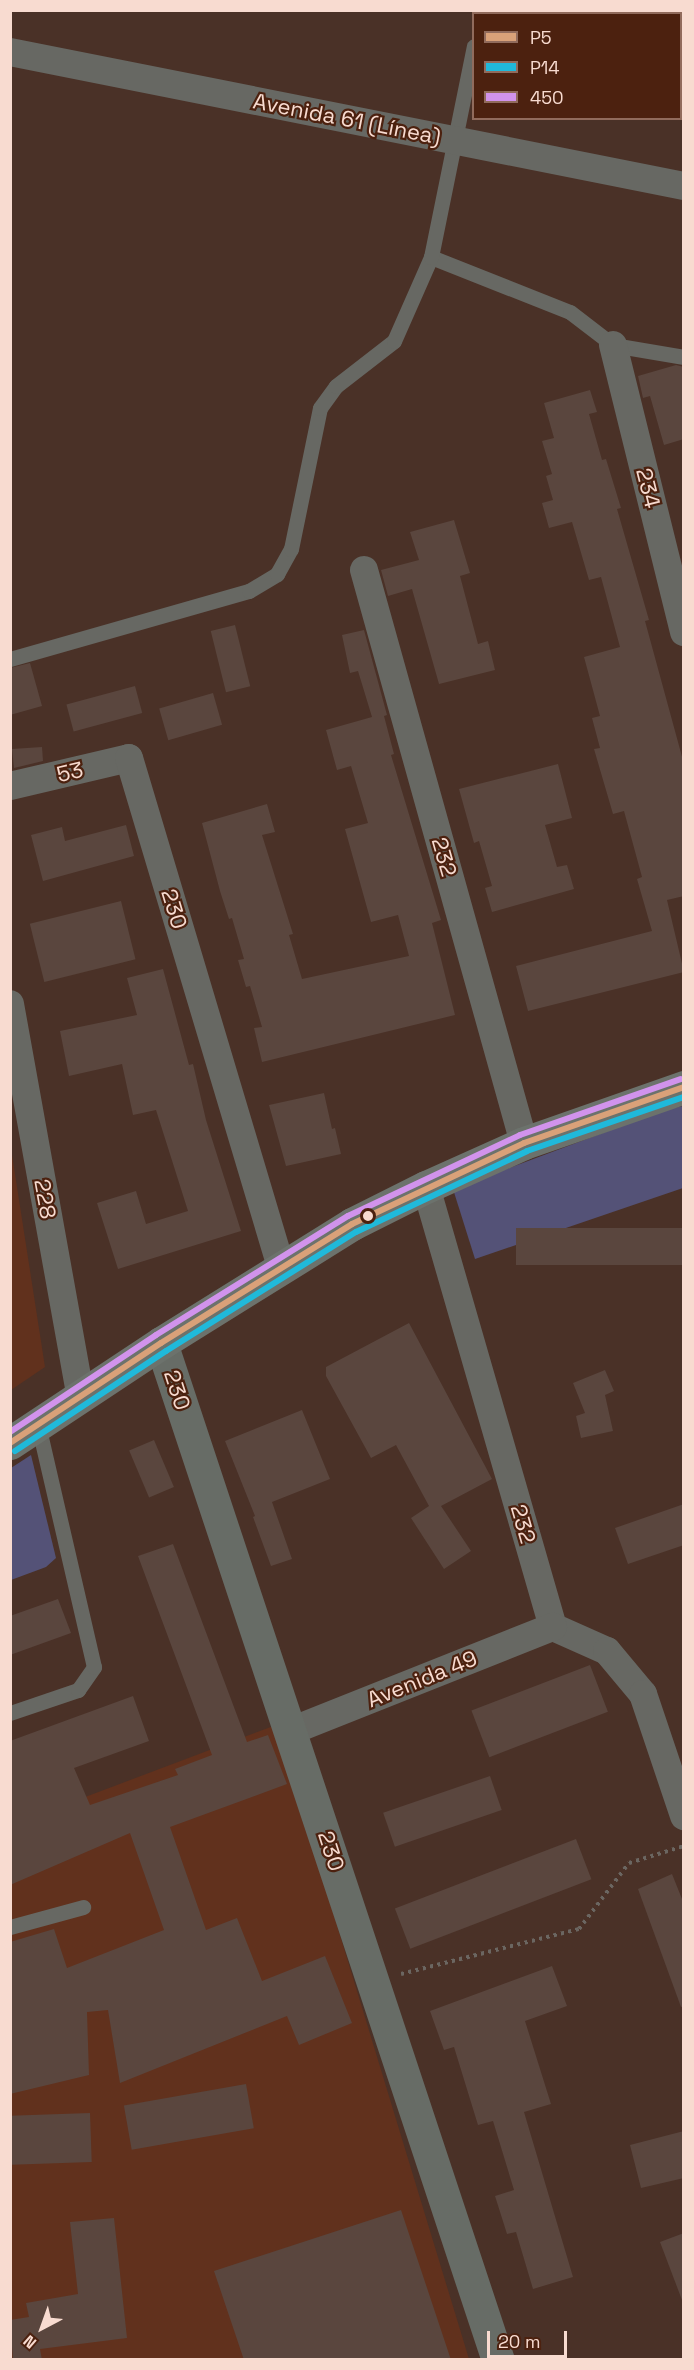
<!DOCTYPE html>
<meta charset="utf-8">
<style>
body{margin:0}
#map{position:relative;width:694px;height:2370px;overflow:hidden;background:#4a3127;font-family:"Space Grotesk",sans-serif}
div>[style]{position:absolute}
.built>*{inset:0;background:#61311d}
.green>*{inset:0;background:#545277}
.building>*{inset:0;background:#5a463e;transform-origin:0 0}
.path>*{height:4px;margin-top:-2px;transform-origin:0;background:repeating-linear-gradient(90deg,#6b6661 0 3px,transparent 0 7.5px)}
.lane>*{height:15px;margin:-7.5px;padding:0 7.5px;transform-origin:7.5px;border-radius:7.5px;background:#676863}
.street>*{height:28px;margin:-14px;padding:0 14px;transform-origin:14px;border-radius:14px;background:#676863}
.secondary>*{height:33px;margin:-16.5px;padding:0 16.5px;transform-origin:16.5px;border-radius:16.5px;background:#676c66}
.primary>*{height:33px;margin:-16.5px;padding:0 16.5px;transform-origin:16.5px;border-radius:16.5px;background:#6c726c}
.bus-1>*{height:6px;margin:-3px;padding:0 3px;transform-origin:3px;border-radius:3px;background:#d9a179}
.bus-2>*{height:6px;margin:-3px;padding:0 3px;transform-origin:3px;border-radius:3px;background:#20b9da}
.bus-3>*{height:6px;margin:-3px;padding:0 3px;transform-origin:3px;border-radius:3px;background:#d193ec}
.dots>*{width:16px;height:16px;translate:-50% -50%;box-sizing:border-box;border:3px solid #4c210f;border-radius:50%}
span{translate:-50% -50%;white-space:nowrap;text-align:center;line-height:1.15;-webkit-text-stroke:4.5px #4c210f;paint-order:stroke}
.street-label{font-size:22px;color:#f8dbd0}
.frame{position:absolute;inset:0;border:12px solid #f8dbd0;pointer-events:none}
.legend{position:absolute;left:472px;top:12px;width:210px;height:108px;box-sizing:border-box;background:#4c210f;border:2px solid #916b5c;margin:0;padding:8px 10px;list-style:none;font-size:18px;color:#f8dbd0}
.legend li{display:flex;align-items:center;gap:12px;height:30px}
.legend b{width:30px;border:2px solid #916b5c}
.north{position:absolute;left:12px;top:2298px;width:60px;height:60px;-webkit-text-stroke:4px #4c210f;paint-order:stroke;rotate:221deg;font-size:16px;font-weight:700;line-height:24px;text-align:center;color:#f8dbd0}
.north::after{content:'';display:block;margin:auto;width:21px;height:27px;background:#f8dbd0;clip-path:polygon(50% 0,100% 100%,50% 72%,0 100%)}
.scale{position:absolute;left:487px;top:2331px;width:80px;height:27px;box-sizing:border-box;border:3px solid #f8dbd0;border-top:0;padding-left:8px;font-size:18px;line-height:21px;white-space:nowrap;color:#f8dbd0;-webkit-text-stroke:4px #4c210f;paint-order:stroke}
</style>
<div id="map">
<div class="built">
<i style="clip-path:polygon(10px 1142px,45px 1367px,11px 1390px,10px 1390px)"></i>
<i style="clip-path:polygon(276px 1725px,469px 2359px,11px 2360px,11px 1825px)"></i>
</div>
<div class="green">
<i style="clip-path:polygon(683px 1106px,683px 1188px,475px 1259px,453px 1189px,664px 1110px)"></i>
<i style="clip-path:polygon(31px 1455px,56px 1558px,46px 1567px,11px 1580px,11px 1468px)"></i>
</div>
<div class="building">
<i style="clip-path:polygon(676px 365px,684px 367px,684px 439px,664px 445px,650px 396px,643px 398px,638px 376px)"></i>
<i style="clip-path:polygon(590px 390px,597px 412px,589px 414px,602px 460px,606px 459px,621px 508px,617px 509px,649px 620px,645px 621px,684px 764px,684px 896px,667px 900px,684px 972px,528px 1011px,516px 966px,652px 931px,637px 879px,642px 877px,624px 811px,613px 814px,594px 749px,600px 748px,592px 718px,600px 716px,584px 657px,620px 647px,601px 577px,589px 580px,572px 522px,549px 528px,542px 503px,553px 500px,546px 476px,552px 474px,542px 441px,554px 438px,544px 403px)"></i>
<i style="clip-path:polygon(454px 520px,470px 573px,460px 576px,478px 644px,488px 641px,495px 670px,439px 684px,412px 589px,388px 596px,381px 570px,419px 560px,410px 532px)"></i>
<i style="left:235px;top:625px;width:63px;height:25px;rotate:76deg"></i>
<i style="clip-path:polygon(364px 630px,387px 715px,384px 716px,394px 754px,391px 755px,441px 920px,432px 923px,455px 1015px,262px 1062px,254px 1028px,262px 1027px,250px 986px,246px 987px,238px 960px,244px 959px,232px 918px,229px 919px,220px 891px,202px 823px,267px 804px,275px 832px,262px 835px,293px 934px,289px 935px,302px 979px,409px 956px,398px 915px,371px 922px,345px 829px,368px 823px,351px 766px,337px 770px,326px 730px,372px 717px,358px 671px,350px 673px,342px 635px)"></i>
<i style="clip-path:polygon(30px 663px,42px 706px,10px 715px,10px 668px)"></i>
<i style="left:135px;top:686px;width:28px;height:71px;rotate:75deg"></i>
<i style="left:213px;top:693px;width:33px;height:56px;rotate:74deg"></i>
<i style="clip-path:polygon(42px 747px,43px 761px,14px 768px,12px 749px)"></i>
<i style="clip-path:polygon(558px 764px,572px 818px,545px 825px,557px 867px,567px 865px,574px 889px,492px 912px,485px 888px,492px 886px,479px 841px,474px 843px,459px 789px)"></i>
<i style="clip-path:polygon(126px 825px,134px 856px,43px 881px,31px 835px,62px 827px,65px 841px)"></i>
<i style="left:121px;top:901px;width:60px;height:94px;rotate:76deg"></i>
<i style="clip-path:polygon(163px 969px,189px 1065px,193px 1064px,206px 1120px,241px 1231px,118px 1269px,97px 1203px,136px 1191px,146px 1224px,188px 1211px,156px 1110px,133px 1115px,122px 1064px,69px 1076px,60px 1031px,137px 1015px,127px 978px)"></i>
<i style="clip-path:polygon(324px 1093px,332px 1129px,335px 1128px,341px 1154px,286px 1166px,269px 1105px)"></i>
<i style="left:684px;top:1228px;width:37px;height:168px;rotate:90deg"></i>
<i style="clip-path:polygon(409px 1323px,492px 1479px,441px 1506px,471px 1551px,444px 1569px,411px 1518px,429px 1506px,396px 1445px,371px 1458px,326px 1376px,326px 1367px)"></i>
<i style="clip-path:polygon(605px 1370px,614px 1391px,605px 1395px,613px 1431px,581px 1438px,576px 1416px,585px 1413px,573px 1383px)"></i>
<i style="clip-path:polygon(302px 1410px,330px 1479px,272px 1502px,292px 1559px,271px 1566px,253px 1517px,255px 1516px,225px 1441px)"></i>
<i style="left:154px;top:1440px;width:51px;height:27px;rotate:67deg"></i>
<i style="clip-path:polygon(684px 1504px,684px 1545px,628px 1564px,615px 1528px)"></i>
<i style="clip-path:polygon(173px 1544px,247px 1742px,268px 1735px,287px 1784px,170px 1827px,206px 1930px,237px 1918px,262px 1981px,325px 1956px,352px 2023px,299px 2045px,287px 2016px,120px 2083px,108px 2010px,87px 2012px,89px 2075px,10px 2094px,10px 1942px,54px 1929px,67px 1968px,164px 1930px,130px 1833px,10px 1885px,10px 1741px,133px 1696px,149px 1741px,74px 1768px,90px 1805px,178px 1775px,175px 1769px,212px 1755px,138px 1556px)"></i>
<i style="clip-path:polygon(58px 1599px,71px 1633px,10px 1655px,10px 1616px)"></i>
<i style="left:590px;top:1665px;width:50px;height:127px;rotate:69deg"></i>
<i style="left:490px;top:1776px;width:36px;height:113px;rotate:71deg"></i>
<i style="left:576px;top:1839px;width:43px;height:194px;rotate:69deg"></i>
<i style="clip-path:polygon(672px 1874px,684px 1904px,684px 2006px,681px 2007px,638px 1889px)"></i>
<i style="clip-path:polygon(552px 1966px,567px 2006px,525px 2021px,551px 2104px,524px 2112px,573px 2277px,533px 2289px,516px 2232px,507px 2234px,495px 2196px,514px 2190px,493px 2121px,478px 2125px,454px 2047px,444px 2050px,430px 2011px)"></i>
<i style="left:246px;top:2084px;width:45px;height:124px;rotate:80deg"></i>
<i style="left:90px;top:2113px;width:49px;height:80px;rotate:88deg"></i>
<i style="clip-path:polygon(684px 2131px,684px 2178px,641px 2188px,630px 2145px)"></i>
<i style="clip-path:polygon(401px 2210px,451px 2360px,244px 2360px,214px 2271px)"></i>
<i style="clip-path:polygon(114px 2218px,127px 2338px,40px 2349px,42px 2360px,13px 2360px,10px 2320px,29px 2317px,26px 2303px,78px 2294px,70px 2222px)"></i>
<i style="clip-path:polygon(684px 2233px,684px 2299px,682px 2300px,660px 2242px)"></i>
</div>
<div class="path">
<i style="left:401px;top:1974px;width:184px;rotate:-14.2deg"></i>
<i style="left:579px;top:1929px;width:83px;rotate:-52.9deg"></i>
<i style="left:629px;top:1863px;width:58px;rotate:-17.2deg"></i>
</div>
<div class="lane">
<i style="left:480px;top:14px;width:4px;rotate:-76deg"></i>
<i style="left:431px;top:257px;width:149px;rotate:21.6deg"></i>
<i style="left:570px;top:312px;width:54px;rotate:37.5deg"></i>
<i style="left:613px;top:345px;width:72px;rotate:9.6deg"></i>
<i style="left:10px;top:659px;width:248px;rotate:-15.9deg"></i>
<i style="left:249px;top:591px;width:33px;rotate:-31deg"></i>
<i style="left:277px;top:574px;width:29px;rotate:-61deg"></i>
<i style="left:291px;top:549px;width:144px;rotate:-78.4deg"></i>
<i style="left:320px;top:408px;width:27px;rotate:-54deg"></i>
<i style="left:336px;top:386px;width:73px;rotate:-37.8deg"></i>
<i style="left:394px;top:341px;width:92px;rotate:-66.2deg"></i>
<i style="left:431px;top:257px;width:215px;rotate:-78.5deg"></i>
<i style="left:10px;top:1713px;width:72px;rotate:-18.7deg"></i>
<i style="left:78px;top:1690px;width:28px;rotate:-55deg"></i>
<i style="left:94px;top:1667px;width:248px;rotate:-103deg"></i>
<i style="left:10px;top:1927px;width:76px;rotate:-15.3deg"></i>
</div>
<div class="street">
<i style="left:10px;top:52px;width:687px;rotate:11.24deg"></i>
<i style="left:613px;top:345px;width:296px;rotate:76.1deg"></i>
<i style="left:364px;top:570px;width:595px;rotate:74.4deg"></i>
<i style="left:10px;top:786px;width:122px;rotate:-13.2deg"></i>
<i style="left:129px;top:758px;width:531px;rotate:73.37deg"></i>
<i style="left:10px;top:1004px;width:397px;rotate:79.8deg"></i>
<i style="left:426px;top:1187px;width:458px;rotate:73.9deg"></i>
<i style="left:553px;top:1627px;width:59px;rotate:24deg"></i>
<i style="left:607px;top:1651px;width:56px;rotate:50.1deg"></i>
<i style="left:643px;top:1694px;width:129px;rotate:71.4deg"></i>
<i style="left:291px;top:1731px;width:282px;rotate:-21.7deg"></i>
</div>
<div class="secondary">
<i style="left:161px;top:1343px;width:1071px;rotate:71.67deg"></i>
</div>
<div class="primary">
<i style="left:10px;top:1443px;width:181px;rotate:-33.5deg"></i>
<i style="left:161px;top:1343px;width:225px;rotate:-31.9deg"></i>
<i style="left:352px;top:1224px;width:83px;rotate:-26.6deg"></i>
<i style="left:426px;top:1187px;width:107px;rotate:-24.2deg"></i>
<i style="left:524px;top:1143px;width:170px;rotate:-19.3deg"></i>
</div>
<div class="bus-1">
<i style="left:10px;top:1443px;width:181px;rotate:-33.5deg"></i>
<i style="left:161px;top:1343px;width:225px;rotate:-31.9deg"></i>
<i style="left:352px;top:1224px;width:190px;rotate:-25.2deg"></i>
<i style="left:524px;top:1143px;width:170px;rotate:-19.3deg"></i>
</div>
<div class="bus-2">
<i style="left:15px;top:1451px;width:181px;rotate:-33.5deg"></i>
<i style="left:166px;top:1351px;width:224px;rotate:-32.1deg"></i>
<i style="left:356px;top:1232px;width:189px;rotate:-25.3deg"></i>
<i style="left:527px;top:1151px;width:166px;rotate:-19deg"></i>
</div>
<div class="bus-3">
<i style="left:10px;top:1432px;width:175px;rotate:-33.6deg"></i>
<i style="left:156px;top:1335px;width:226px;rotate:-31.8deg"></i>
<i style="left:348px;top:1216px;width:190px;rotate:-25.2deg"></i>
<i style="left:520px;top:1135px;width:170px;rotate:-19.2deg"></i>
</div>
<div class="dots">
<i style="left:368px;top:1216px;background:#f8dbd0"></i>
</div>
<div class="street-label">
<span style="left:347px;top:119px;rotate:11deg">Avenida 61 (Línea)</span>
<span style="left:648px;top:488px;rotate:76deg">234</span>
<span style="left:70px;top:772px;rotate:-13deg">53</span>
<span style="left:444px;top:857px;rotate:74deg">232</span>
<span style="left:174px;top:909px;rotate:73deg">230</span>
<span style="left:45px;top:1199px;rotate:80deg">228</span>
<span style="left:177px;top:1390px;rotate:72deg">230</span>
<span style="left:523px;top:1524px;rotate:74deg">232</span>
<span style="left:422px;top:1679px;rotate:-22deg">Avenida 49</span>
<span style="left:331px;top:1851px;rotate:72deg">230</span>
</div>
<div class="frame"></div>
<ul class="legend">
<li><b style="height:8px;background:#d9a179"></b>P5</li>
<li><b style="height:8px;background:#20b9da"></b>P14</li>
<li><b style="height:8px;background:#d193ec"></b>450</li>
</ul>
<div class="north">N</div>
<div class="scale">20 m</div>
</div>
